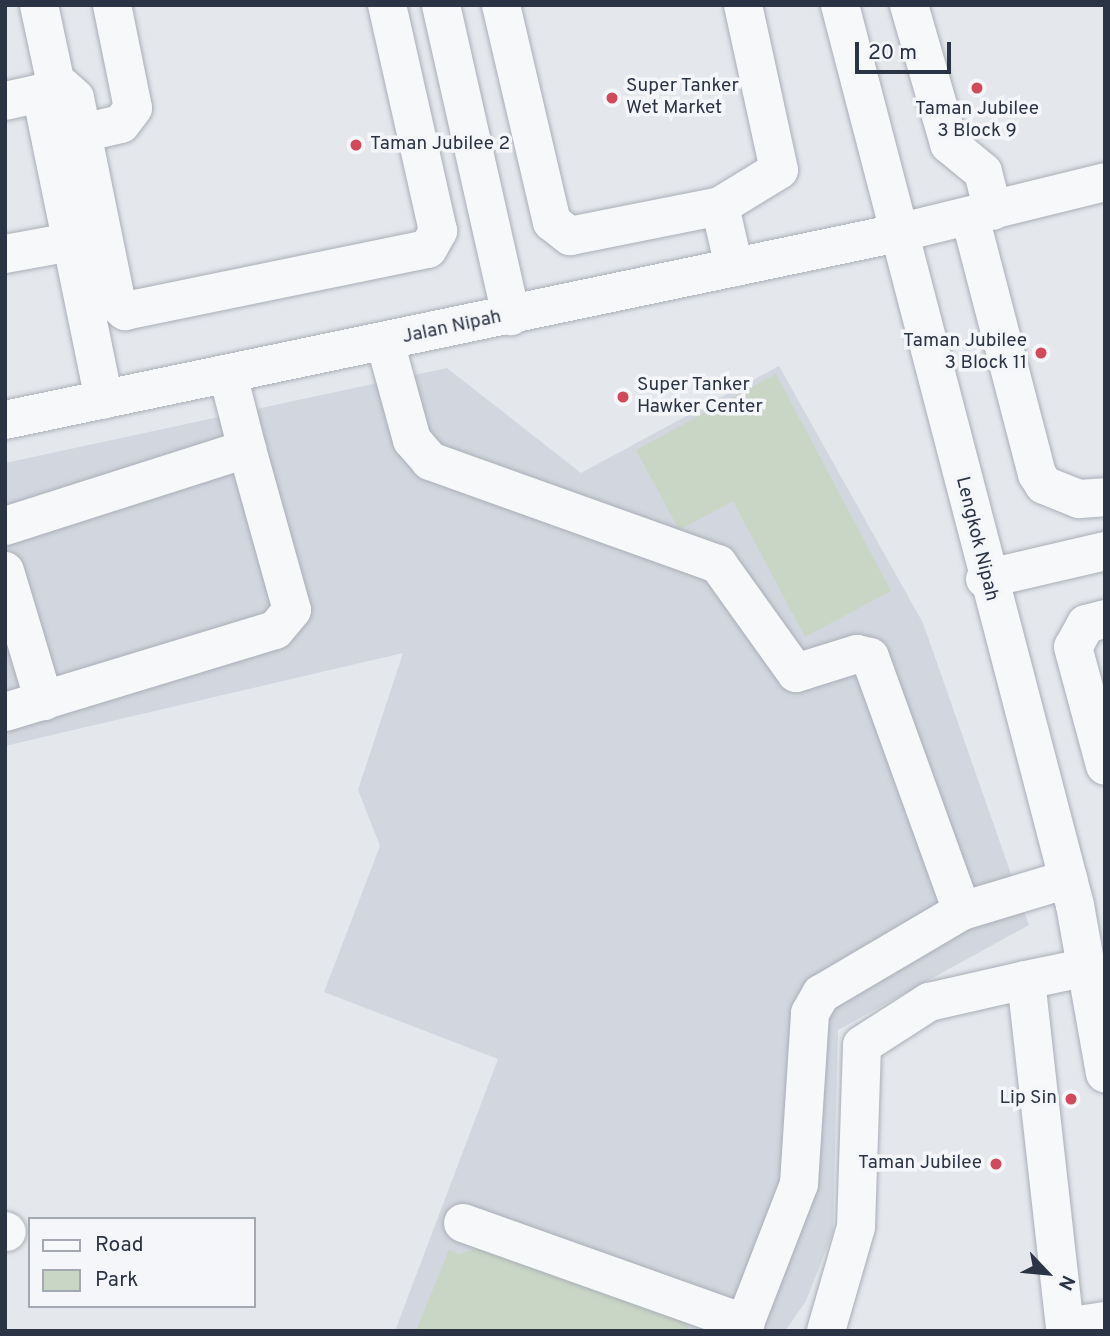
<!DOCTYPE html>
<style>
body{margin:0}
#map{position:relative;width:1110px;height:1336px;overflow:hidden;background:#e4e7ec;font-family:Overpass,sans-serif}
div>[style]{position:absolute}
.built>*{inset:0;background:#d2d6de}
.green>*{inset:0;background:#c9d6c5}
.roads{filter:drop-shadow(0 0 2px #a9aeb7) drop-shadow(0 0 2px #a9aeb7)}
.minor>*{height:38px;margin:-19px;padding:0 19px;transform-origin:19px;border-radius:19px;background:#f7f8fa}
.dots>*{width:19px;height:19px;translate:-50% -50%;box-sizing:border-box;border:4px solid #f4f6f9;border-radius:50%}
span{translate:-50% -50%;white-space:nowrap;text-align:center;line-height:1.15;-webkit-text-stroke:7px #f4f6f9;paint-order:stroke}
.poi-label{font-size:19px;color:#2b3445}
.left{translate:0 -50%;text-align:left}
.right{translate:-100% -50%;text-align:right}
.street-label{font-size:19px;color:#2b3445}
.frame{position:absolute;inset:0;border:7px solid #2b3445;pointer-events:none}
.legend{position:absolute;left:28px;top:1217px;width:228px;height:91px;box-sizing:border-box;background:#f4f6f9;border:2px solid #a4a8b1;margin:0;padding:9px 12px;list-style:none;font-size:21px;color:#2b3445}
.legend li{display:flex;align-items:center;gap:14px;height:35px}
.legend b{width:35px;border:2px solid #a4a8b1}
.north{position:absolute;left:1012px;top:1238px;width:70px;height:70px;-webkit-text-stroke:5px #f4f6f9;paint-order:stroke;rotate:116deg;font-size:19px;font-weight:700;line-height:28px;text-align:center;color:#2b3445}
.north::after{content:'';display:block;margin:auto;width:24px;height:32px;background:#2b3445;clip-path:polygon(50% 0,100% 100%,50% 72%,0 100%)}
.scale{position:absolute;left:855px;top:42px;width:96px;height:32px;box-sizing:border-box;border:4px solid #2b3445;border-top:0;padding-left:9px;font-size:21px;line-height:24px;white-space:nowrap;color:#2b3445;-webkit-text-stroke:5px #f4f6f9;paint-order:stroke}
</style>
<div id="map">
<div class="built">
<i style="clip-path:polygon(779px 366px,923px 623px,1029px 925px,838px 1030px,833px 1232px,806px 1301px,785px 1331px,395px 1331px,498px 1059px,324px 992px,380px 846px,358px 790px,403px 653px,5px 746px,5px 463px,447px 368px,581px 473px)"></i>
</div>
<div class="green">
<i style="clip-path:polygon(776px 374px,891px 591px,805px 637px,733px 501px,679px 530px,636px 450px)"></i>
<i style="clip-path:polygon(499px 1243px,680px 1308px,690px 1331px,416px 1331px,449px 1250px,459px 1254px)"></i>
</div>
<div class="roads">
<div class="minor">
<i style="left:39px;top:5px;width:86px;rotate:77.9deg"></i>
<i style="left:441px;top:5px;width:319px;rotate:77.3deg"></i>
<i style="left:501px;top:5px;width:223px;rotate:76.8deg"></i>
<i style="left:552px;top:222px;width:23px;rotate:38deg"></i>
<i style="left:570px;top:236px;width:153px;rotate:-11.3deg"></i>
<i style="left:720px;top:206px;width:69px;rotate:-31.4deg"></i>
<i style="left:779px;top:170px;width:169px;rotate:-102.3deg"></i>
<i style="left:840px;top:5px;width:930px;rotate:75.37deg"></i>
<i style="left:1075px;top:905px;width:171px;rotate:79.9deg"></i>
<i style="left:909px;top:5px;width:145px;rotate:73.9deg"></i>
<i style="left:949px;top:144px;width:44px;rotate:39.5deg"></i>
<i style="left:983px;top:172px;width:40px;rotate:75.6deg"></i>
<i style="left:41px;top:93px;width:313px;rotate:78.4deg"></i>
<i style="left:5px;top:101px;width:60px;rotate:-12.4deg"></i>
<i style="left:64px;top:88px;width:15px;rotate:42deg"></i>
<i style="left:75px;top:98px;width:210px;rotate:78.5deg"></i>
<i style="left:117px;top:304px;width:11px;rotate:41deg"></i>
<i style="left:125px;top:311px;width:309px;rotate:-11.6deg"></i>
<i style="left:428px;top:249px;width:21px;rotate:-61deg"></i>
<i style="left:438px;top:231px;width:232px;rotate:-102.7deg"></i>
<i style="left:82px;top:133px;width:40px;rotate:-13deg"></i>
<i style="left:121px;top:124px;width:20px;rotate:-53deg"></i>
<i style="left:133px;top:108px;width:105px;rotate:-101.5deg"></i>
<i style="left:720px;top:206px;width:63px;rotate:77.1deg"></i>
<i style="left:970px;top:217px;width:266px;rotate:75.4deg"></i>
<i style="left:1037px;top:474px;width:13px;rotate:58deg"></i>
<i style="left:1044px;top:485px;width:38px;rotate:22deg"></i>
<i style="left:1079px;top:499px;width:26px;rotate:-4deg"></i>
<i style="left:5px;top:254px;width:67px;rotate:-10.3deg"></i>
<i style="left:385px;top:342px;width:102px;rotate:74.6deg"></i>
<i style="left:412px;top:440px;width:28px;rotate:49deg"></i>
<i style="left:430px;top:461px;width:306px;rotate:19.7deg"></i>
<i style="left:718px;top:564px;width:134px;rotate:54.4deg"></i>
<i style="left:796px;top:673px;width:64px;rotate:-17.3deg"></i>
<i style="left:857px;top:654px;width:13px;rotate:13deg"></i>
<i style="left:870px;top:657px;width:270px;rotate:70.1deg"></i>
<i style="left:228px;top:375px;width:76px;rotate:75.6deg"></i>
<i style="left:5px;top:420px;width:912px;rotate:-11.83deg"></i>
<i style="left:898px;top:233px;width:213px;rotate:-13.8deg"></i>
<i style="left:5px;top:526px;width:254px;rotate:-17.7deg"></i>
<i style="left:247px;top:449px;width:167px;rotate:74.4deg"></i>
<i style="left:292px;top:610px;width:26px;rotate:130deg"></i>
<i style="left:275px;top:630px;width:282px;rotate:163.1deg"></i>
<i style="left:5px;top:571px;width:136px;rotate:73.3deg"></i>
<i style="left:985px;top:579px;width:123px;rotate:-13.1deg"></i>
<i style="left:1105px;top:619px;width:20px;rotate:165deg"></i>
<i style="left:1086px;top:624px;width:26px;rotate:119deg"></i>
<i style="left:1073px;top:647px;width:123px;rotate:74.9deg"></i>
<i style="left:1088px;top:967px;width:63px;rotate:168.2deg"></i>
<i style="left:1026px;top:980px;width:349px;rotate:83.6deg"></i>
<i style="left:1065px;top:1327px;width:40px;rotate:-8.5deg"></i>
<i style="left:463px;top:1223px;width:300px;rotate:19.6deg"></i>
<i style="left:5px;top:1231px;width:2px;rotate:27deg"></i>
<i style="left:742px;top:1331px;width:158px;rotate:-68.8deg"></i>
<i style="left:799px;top:1184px;width:171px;rotate:-86.3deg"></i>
<i style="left:810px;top:1013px;width:22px;rotate:-60deg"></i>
<i style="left:821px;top:994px;width:164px;rotate:-30.5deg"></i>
<i style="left:962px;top:911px;width:111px;rotate:-16.8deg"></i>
<i style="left:826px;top:1331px;width:108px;rotate:-73.9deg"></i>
<i style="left:856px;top:1227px;width:182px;rotate:-88.1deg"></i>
<i style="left:862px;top:1045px;width:80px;rotate:-32.7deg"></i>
<i style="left:929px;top:1002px;width:99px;rotate:-12.8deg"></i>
</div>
</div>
<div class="dots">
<i style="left:977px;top:88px;background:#d1495b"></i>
<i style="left:612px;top:98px;background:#d1495b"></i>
<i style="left:356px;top:145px;background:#d1495b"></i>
<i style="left:1041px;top:353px;background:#d1495b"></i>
<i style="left:623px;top:397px;background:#d1495b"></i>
<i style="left:1071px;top:1099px;background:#d1495b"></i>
<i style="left:996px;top:1164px;background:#d1495b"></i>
</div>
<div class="poi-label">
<span class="left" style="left:626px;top:98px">Super Tanker<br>Wet Market</span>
<span style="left:977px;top:121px">Taman Jubilee<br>3 Block 9</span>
<span class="left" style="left:370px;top:145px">Taman Jubilee 2</span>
<span class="right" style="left:1027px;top:353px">Taman Jubilee<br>3 Block 11</span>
<span class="left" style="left:637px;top:397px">Super Tanker<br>Hawker Center</span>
<span class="right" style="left:1057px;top:1099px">Lip Sin</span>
<span class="right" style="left:982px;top:1164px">Taman Jubilee</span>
</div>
<div class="street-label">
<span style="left:452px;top:328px;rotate:-12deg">Jalan Nipah</span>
<span style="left:976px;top:539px;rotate:76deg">Lengkok Nipah</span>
</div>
<div class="frame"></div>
<ul class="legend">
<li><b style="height:9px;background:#f7f8fa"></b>Road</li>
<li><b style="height:19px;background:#c9d6c5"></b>Park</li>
</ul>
<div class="north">N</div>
<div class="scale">20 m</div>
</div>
